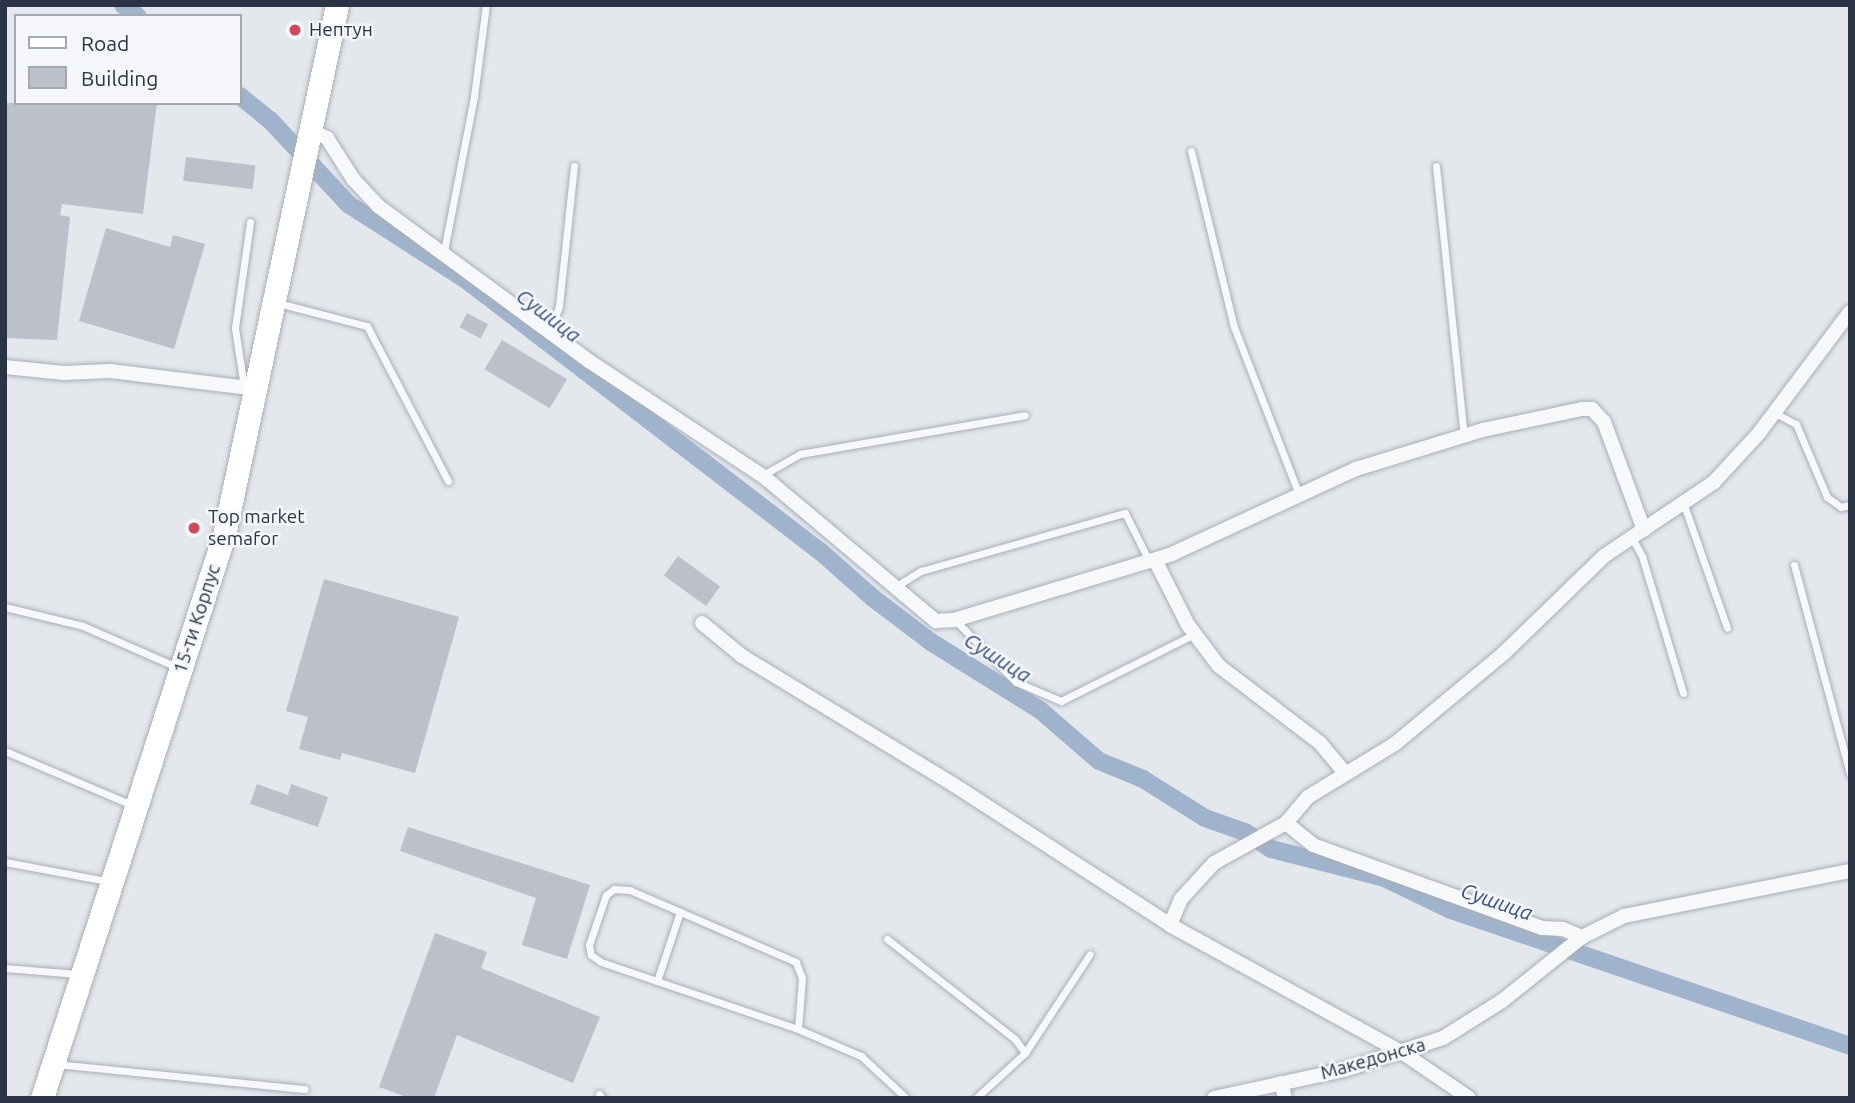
<!DOCTYPE html>
<meta charset="utf-8">
<style>
body{margin:0}
#map{position:relative;width:1855px;height:1103px;overflow:hidden;background:#e4e7ec;font-family:Ubuntu,sans-serif}
div>[style]{position:absolute}
.canal>*{height:18px;margin:-9px;padding:0 9px;transform-origin:9px;border-radius:9px;background:#9fb4cc}
.building>*{inset:0;background:#bbc0ca;transform-origin:0 0}
.roads{filter:drop-shadow(0 0 2px #a9aeb7) drop-shadow(0 0 2px #a9aeb7)}
.service>*{height:7px;margin:-3.5px;padding:0 3.5px;transform-origin:3.5px;border-radius:3.5px;background:#f7f8fa}
.minor>*{height:14px;margin:-7px;padding:0 7px;transform-origin:7px;border-radius:7px;background:#f7f8fa}
.primary>*{height:23px;margin:-11.5px;padding:0 11.5px;transform-origin:11.5px;border-radius:11.5px;background:#fff}
.dots>*{width:19px;height:19px;translate:-50% -50%;box-sizing:border-box;border:4px solid #f4f6f9;border-radius:50%}
span{translate:-50% -50%;white-space:nowrap;text-align:center;line-height:1.15;-webkit-text-stroke:5px #f4f6f9;paint-order:stroke}
.poi-label{font-size:19px;color:#2b3445}
.left{translate:0 -50%;text-align:left}
.street-label{font-size:19px;color:#2b3445}
.water-label{font-size:21px;color:#34527a;font-style:italic}
.frame{position:absolute;inset:0;border:7px solid #2b3445;pointer-events:none}
.legend{position:absolute;left:14px;top:14px;width:228px;height:91px;box-sizing:border-box;background:#f4f6f9;border:2px solid #a4a8b1;margin:0;padding:9px 12px;list-style:none;font-size:21px;color:#2b3445}
.legend li{display:flex;align-items:center;gap:14px;height:35px}
.legend b{width:35px;border:2px solid #a4a8b1}
</style>
<div id="map">
<div class="canal">
<i style="left:123px;top:5px;width:18px;rotate:38deg"></i>
<i style="left:240px;top:96px;width:38px;rotate:39deg"></i>
<i style="left:270px;top:120px;width:115px;rotate:47.1deg"></i>
<i style="left:348px;top:204px;width:139px;rotate:32.7deg"></i>
<i style="left:465px;top:279px;width:449px;rotate:37.5deg"></i>
<i style="left:821px;top:552px;width:69px;rotate:41.5deg"></i>
<i style="left:873px;top:598px;width:73px;rotate:37.2deg"></i>
<i style="left:931px;top:642px;width:128px;rotate:32deg"></i>
<i style="left:1040px;top:710px;width:78px;rotate:40.8deg"></i>
<i style="left:1099px;top:761px;width:48px;rotate:22.2deg"></i>
<i style="left:1143px;top:779px;width:73px;rotate:32.2deg"></i>
<i style="left:1205px;top:818px;width:42px;rotate:19.3deg"></i>
<i style="left:1245px;top:832px;width:31px;rotate:33deg"></i>
<i style="left:1271px;top:849px;width:114px;rotate:14.2deg"></i>
<i style="left:1382px;top:877px;width:76px;rotate:25.6deg"></i>
<i style="left:1451px;top:910px;width:422px;rotate:18.8deg"></i>
</div>
<div class="building">
<i style="clip-path:polygon(5px 103px,157px 103px,143px 214px,62px 204px,60px 215px,70px 217px,57px 340px,5px 338px)"></i>
<i style="left:186px;top:157px;width:70px;height:24px;rotate:7deg"></i>
<i style="clip-path:polygon(106px 228px,170px 247px,173px 235px,205px 244px,174px 349px,79px 321px)"></i>
<i style="left:467px;top:313px;width:24px;height:16px;rotate:28deg"></i>
<i style="left:502px;top:340px;width:76px;height:34px;rotate:31deg"></i>
<i style="left:678px;top:556px;width:52px;height:24px;rotate:36deg"></i>
<i style="clip-path:polygon(324px 579px,459px 617px,415px 773px,342px 753px,340px 760px,299px 749px,308px 717px,286px 711px)"></i>
<i style="clip-path:polygon(257px 784px,288px 795px,291px 784px,328px 797px,318px 827px,250px 804px)"></i>
<i style="clip-path:polygon(408px 827px,590px 885px,567px 959px,522px 945px,536px 898px,400px 851px)"></i>
<i style="clip-path:polygon(435px 933px,487px 952px,481px 968px,600px 1017px,573px 1083px,457px 1035px,434px 1098px,409px 1098px,379px 1087px)"></i>
</div>
<div class="roads">
<div class="service">
<i style="left:1191px;top:151px;width:181px;rotate:76.3deg"></i>
<i style="left:1234px;top:327px;width:180px;rotate:68.8deg"></i>
<i style="left:1436px;top:166px;width:270px;rotate:84.1deg"></i>
<i style="left:444px;top:251px;width:158px;rotate:-79deg"></i>
<i style="left:474px;top:96px;width:92px;rotate:-82.5deg"></i>
<i style="left:278px;top:303px;width:92px;rotate:14.5deg"></i>
<i style="left:367px;top:326px;width:175px;rotate:62.4deg"></i>
<i style="left:550px;top:332px;width:28px;rotate:-71deg"></i>
<i style="left:559px;top:306px;width:141px;rotate:-83.9deg"></i>
<i style="left:244px;top:387px;width:60px;rotate:-98.7deg"></i>
<i style="left:235px;top:328px;width:107px;rotate:-81.9deg"></i>
<i style="left:1775px;top:413px;width:24px;rotate:28deg"></i>
<i style="left:1796px;top:424px;width:79px;rotate:67deg"></i>
<i style="left:1827px;top:497px;width:17px;rotate:36deg"></i>
<i style="left:1841px;top:507px;width:9px;rotate:-13deg"></i>
<i style="left:763px;top:475px;width:43px;rotate:-29.6deg"></i>
<i style="left:800px;top:454px;width:228px;rotate:-9.8deg"></i>
<i style="left:1684px;top:505px;width:130px;rotate:70.7deg"></i>
<i style="left:1632px;top:538px;width:21px;rotate:61deg"></i>
<i style="left:1642px;top:556px;width:143px;rotate:73.3deg"></i>
<i style="left:1794px;top:565px;width:216px;rotate:75deg"></i>
<i style="left:895px;top:587px;width:31px;rotate:-32deg"></i>
<i style="left:921px;top:571px;width:212px;rotate:-15.9deg"></i>
<i style="left:1125px;top:513px;width:54px;rotate:63.4deg"></i>
<i style="left:5px;top:607px;width:80px;rotate:13.7deg"></i>
<i style="left:83px;top:626px;width:103px;rotate:23.6deg"></i>
<i style="left:955px;top:620px;width:87px;rotate:45.5deg"></i>
<i style="left:1016px;top:682px;width:49px;rotate:22.9deg"></i>
<i style="left:1061px;top:701px;width:149px;rotate:-26.7deg"></i>
<i style="left:5px;top:751px;width:138px;rotate:23deg"></i>
<i style="left:5px;top:862px;width:104px;rotate:10.6deg"></i>
<i style="left:887px;top:939px;width:162px;rotate:38deg"></i>
<i style="left:1015px;top:1039px;width:17px;rotate:54deg"></i>
<i style="left:5px;top:968px;width:72px;rotate:4.8deg"></i>
<i style="left:657px;top:981px;width:73px;rotate:-71.6deg"></i>
<i style="left:798px;top:1029px;width:51px;rotate:-85.5deg"></i>
<i style="left:802px;top:978px;width:17px;rotate:-111deg"></i>
<i style="left:796px;top:962px;width:181px;rotate:-156.6deg"></i>
<i style="left:630px;top:890px;width:16px;rotate:-176deg"></i>
<i style="left:614px;top:889px;width:10px;rotate:143deg"></i>
<i style="left:606px;top:895px;width:53px;rotate:108.8deg"></i>
<i style="left:589px;top:945px;width:10px;rotate:79deg"></i>
<i style="left:591px;top:955px;width:12px;rotate:35deg"></i>
<i style="left:601px;top:962px;width:208px;rotate:18.8deg"></i>
<i style="left:798px;top:1029px;width:69px;rotate:23.2deg"></i>
<i style="left:861px;top:1056px;width:62px;rotate:43deg"></i>
<i style="left:57px;top:1064px;width:249px;rotate:5.8deg"></i>
<i style="left:599px;top:1094px;width:5px;rotate:53deg"></i>
<i style="left:976px;top:1098px;width:67px;rotate:-42.6deg"></i>
<i style="left:1025px;top:1053px;width:118px;rotate:-56.7deg"></i>
</div>
<div class="minor">
<i style="left:310px;top:130px;width:19px;rotate:25deg"></i>
<i style="left:327px;top:138px;width:49px;rotate:57.6deg"></i>
<i style="left:353px;top:179px;width:37px;rotate:47deg"></i>
<i style="left:378px;top:206px;width:262px;rotate:36.3deg"></i>
<i style="left:589px;top:361px;width:209px;rotate:33.5deg"></i>
<i style="left:763px;top:476px;width:226px;rotate:40deg"></i>
<i style="left:936px;top:621px;width:18px;rotate:-3deg"></i>
<i style="left:954px;top:620px;width:228px;rotate:-16.8deg"></i>
<i style="left:1172px;top:554px;width:203px;rotate:-24.8deg"></i>
<i style="left:1356px;top:469px;width:133px;rotate:-17.1deg"></i>
<i style="left:1483px;top:430px;width:101px;rotate:-12deg"></i>
<i style="left:1582px;top:409px;width:10px"></i>
<i style="left:1592px;top:409px;width:18px;rotate:47deg"></i>
<i style="left:1604px;top:422px;width:115px;rotate:69.7deg"></i>
<i style="left:5px;top:367px;width:59px;rotate:5.8deg"></i>
<i style="left:64px;top:373px;width:46px;rotate:-2.5deg"></i>
<i style="left:110px;top:371px;width:147px;rotate:7deg"></i>
<i style="left:1155px;top:560px;width:73px;rotate:63.1deg"></i>
<i style="left:1188px;top:625px;width:51px;rotate:52.9deg"></i>
<i style="left:1219px;top:666px;width:127px;rotate:37.3deg"></i>
<i style="left:1320px;top:743px;width:39px;rotate:50deg"></i>
<i style="left:702px;top:623px;width:52px;rotate:39.5deg"></i>
<i style="left:742px;top:656px;width:248px;rotate:31.3deg"></i>
<i style="left:954px;top:785px;width:257px;rotate:32.9deg"></i>
<i style="left:1170px;top:925px;width:266px;rotate:28.8deg"></i>
<i style="left:1403px;top:1053px;width:80px;rotate:34.3deg"></i>
<i style="left:1286px;top:823px;width:35px;rotate:39deg"></i>
<i style="left:1313px;top:845px;width:244px;rotate:19.9deg"></i>
<i style="left:1542px;top:928px;width:21px;rotate:3deg"></i>
<i style="left:1563px;top:929px;width:21px;rotate:23deg"></i>
<i style="left:1170px;top:925px;width:28px;rotate:-67deg"></i>
<i style="left:1181px;top:899px;width:49px;rotate:-47.5deg"></i>
<i style="left:1214px;top:863px;width:82px;rotate:-29.1deg"></i>
<i style="left:1286px;top:823px;width:34px;rotate:-50deg"></i>
<i style="left:1308px;top:797px;width:103px;rotate:-31.5deg"></i>
<i style="left:1396px;top:743px;width:141px;rotate:-39.8deg"></i>
<i style="left:1504px;top:653px;width:139px;rotate:-44.1deg"></i>
<i style="left:1604px;top:556px;width:133px;rotate:-33.9deg"></i>
<i style="left:1714px;top:482px;width:67px;rotate:-47.4deg"></i>
<i style="left:1759px;top:433px;width:151px;rotate:-53.1deg"></i>
<i style="left:1281px;top:1083px;width:16px;rotate:75deg"></i>
<i style="left:1214px;top:1098px;width:133px;rotate:-12.2deg"></i>
<i style="left:1344px;top:1070px;width:104px;rotate:-17.9deg"></i>
<i style="left:1443px;top:1038px;width:70px;rotate:-32.1deg"></i>
<i style="left:1502px;top:1001px;width:102px;rotate:-38.7deg"></i>
<i style="left:1582px;top:937px;width:47px;rotate:-26.6deg"></i>
<i style="left:1624px;top:916px;width:230px;rotate:-11.3deg"></i>
</div>
<div class="primary">
<i style="left:42px;top:1098px;width:592px;rotate:-72.09deg"></i>
<i style="left:224px;top:535px;width:542px;rotate:-77.96deg"></i>
</div>
</div>
<div class="dots">
<i style="left:295px;top:30px;background:#d1495b"></i>
<i style="left:194px;top:528px;background:#d1495b"></i>
</div>
<div class="poi-label">
<span class="left" style="left:309px;top:30px">Нептун</span>
<span class="left" style="left:208px;top:528px">Top market<br>semafor</span>
</div>
<div class="street-label">
<span style="left:197px;top:619px;rotate:-72deg">15-ти Корпус</span>
<span style="left:1373px;top:1059px;rotate:-16deg">Македонска</span>
</div>
<div class="water-label">
<span style="left:549px;top:315px;rotate:37deg">Сушица</span>
<span style="left:998px;top:657px;rotate:32deg">Сушица</span>
<span style="left:1497px;top:901px;rotate:19deg">Сушица</span>
</div>
<div class="frame"></div>
<ul class="legend">
<li><b style="height:9px;background:#fff"></b>Road</li>
<li><b style="height:19px;background:#bbc0ca"></b>Building</li>
</ul>
</div>
